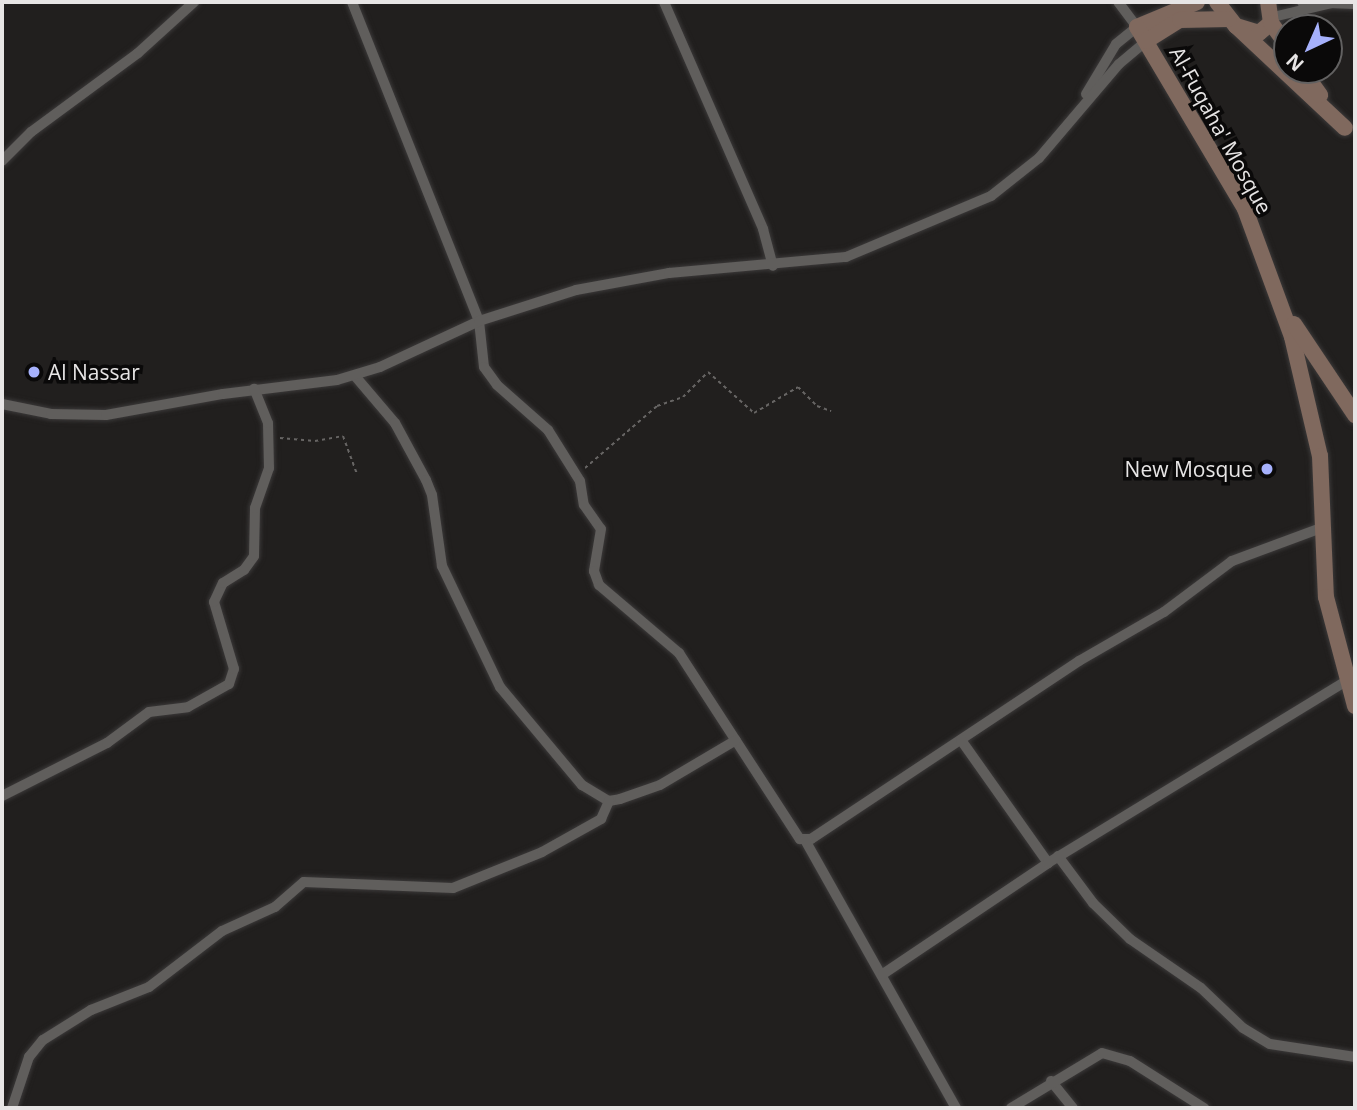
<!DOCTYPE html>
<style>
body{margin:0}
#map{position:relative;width:1357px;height:1110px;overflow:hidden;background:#211f1e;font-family:"Open Sans",sans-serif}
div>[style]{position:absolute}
.path>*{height:2px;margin-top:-1px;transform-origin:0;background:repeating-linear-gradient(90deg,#676564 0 3.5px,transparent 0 7px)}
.roads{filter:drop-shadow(0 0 2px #3b3939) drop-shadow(0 0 2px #3b3939)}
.street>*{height:10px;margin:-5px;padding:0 5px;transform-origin:5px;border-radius:5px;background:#605e5c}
.secondary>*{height:16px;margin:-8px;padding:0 8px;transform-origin:8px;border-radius:8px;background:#80695e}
.dots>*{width:19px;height:19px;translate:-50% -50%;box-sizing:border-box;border:4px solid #0a0909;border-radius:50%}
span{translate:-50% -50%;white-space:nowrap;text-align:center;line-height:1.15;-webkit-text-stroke:7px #0a0909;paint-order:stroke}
.street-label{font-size:21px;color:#e7e5e5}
.poi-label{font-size:21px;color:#e7e5e5}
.left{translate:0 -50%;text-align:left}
.right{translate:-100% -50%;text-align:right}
.frame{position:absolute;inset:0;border:4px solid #e7e5e5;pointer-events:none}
.north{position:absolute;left:1273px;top:14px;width:70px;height:70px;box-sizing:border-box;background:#0a0909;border:2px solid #626161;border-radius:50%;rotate:224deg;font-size:19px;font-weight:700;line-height:28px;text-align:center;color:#e7e5e5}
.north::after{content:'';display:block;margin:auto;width:24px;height:32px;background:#a6b1fc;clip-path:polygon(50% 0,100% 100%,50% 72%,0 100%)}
</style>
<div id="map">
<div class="path">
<i style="left:280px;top:438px;width:35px;rotate:5deg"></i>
<i style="left:315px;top:441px;width:28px;rotate:-10deg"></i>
<i style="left:343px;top:436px;width:40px;rotate:69.8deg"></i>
<i style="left:585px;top:468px;width:95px;rotate:-40.7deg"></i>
<i style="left:657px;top:406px;width:28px;rotate:-19deg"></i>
<i style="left:683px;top:397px;width:35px;rotate:-45deg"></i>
<i style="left:708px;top:372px;width:62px;rotate:41.7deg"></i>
<i style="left:754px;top:413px;width:51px;rotate:-30.6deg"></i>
<i style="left:798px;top:387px;width:27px;rotate:45deg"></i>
<i style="left:817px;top:406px;width:15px;rotate:20deg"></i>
</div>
<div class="roads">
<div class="street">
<i style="left:352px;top:2px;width:343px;rotate:68.3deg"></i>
<i style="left:479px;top:321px;width:46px;rotate:83.8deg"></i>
<i style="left:484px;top:367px;width:22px;rotate:54deg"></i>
<i style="left:497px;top:385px;width:68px;rotate:41.4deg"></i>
<i style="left:548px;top:430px;width:60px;rotate:57.9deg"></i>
<i style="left:580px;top:481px;width:24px;rotate:81deg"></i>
<i style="left:584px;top:505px;width:29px;rotate:55deg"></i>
<i style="left:601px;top:529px;width:43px;rotate:99.5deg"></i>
<i style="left:594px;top:571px;width:15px;rotate:70deg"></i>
<i style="left:599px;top:585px;width:105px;rotate:40.4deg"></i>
<i style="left:679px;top:653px;width:222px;rotate:57deg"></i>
<i style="left:800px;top:839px;width:11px"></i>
<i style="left:811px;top:839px;width:322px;rotate:-33.6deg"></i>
<i style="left:1079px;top:661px;width:98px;rotate:-30deg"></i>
<i style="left:1164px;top:612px;width:85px;rotate:-36.9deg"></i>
<i style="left:1232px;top:561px;width:95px;rotate:-20.3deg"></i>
<i style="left:664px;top:2px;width:248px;rotate:66.4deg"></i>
<i style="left:763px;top:229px;width:38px;rotate:75deg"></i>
<i style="left:1302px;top:2px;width:53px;rotate:2.2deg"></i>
<i style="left:1273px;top:17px;width:61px;rotate:-13.3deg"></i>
<i style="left:1086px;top:94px;width:58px;rotate:-59deg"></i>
<i style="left:1116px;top:44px;width:27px;rotate:-39deg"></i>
<i style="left:1137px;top:27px;width:31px;rotate:-127deg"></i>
<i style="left:2px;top:161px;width:41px;rotate:-45deg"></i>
<i style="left:31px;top:132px;width:133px;rotate:-36.4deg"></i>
<i style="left:138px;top:53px;width:76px;rotate:-42.3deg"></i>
<i style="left:355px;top:376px;width:62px;rotate:49.6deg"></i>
<i style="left:395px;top:423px;width:65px;rotate:61.5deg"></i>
<i style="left:426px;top:480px;width:16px;rotate:68deg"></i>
<i style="left:432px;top:495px;width:72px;rotate:82deg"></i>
<i style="left:442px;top:566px;width:134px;rotate:64.4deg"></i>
<i style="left:500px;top:687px;width:128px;rotate:50.1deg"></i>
<i style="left:582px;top:785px;width:31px;rotate:31deg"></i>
<i style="left:609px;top:801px;width:11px;rotate:-10deg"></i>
<i style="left:620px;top:799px;width:42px;rotate:-19.3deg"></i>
<i style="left:660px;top:785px;width:88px;rotate:-30.6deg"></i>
<i style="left:2px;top:404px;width:50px;rotate:11.5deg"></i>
<i style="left:51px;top:414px;width:55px;rotate:1deg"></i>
<i style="left:106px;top:415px;width:119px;rotate:-10.2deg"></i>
<i style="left:223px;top:394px;width:115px;rotate:-7deg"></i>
<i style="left:337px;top:380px;width:45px;rotate:-16.8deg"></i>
<i style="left:380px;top:367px;width:109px;rotate:-24.9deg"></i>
<i style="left:479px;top:321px;width:102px;rotate:-17.7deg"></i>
<i style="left:576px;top:290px;width:95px;rotate:-10.4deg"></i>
<i style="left:669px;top:273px;width:178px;rotate:-5.2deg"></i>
<i style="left:846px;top:257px;width:157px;rotate:-22.8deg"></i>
<i style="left:991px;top:196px;width:61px;rotate:-38.4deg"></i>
<i style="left:1039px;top:158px;width:123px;rotate:-49.6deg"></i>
<i style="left:1119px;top:64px;width:35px;rotate:-40deg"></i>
<i style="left:961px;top:740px;width:151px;rotate:54.7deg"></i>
<i style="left:2px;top:796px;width:118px;rotate:-26.8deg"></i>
<i style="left:107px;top:743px;width:52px;rotate:-36.4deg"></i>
<i style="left:149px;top:712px;width:39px;rotate:-7deg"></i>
<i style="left:188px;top:707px;width:47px;rotate:-29.3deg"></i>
<i style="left:229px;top:684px;width:16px;rotate:-72deg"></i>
<i style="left:234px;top:669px;width:70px;rotate:-106.6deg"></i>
<i style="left:214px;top:602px;width:21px;rotate:-65deg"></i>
<i style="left:223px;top:583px;width:25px;rotate:-32deg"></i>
<i style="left:244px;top:570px;width:17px;rotate:-54deg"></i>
<i style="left:254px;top:556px;width:48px;rotate:-88.8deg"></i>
<i style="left:255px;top:508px;width:42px;rotate:-70.7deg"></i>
<i style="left:269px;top:468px;width:45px;rotate:-91.3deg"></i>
<i style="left:268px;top:423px;width:37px;rotate:-112deg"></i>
<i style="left:805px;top:840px;width:308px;rotate:60.6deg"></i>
<i style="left:1058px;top:856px;width:59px;rotate:53.3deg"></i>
<i style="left:1093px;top:903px;width:52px;rotate:44.2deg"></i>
<i style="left:1130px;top:939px;width:86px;rotate:34.6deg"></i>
<i style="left:1201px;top:988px;width:58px;rotate:43.6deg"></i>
<i style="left:1243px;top:1028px;width:31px;rotate:31deg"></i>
<i style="left:1270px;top:1044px;width:86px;rotate:8.7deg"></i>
<i style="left:883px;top:974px;width:199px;rotate:-33.9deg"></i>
<i style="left:1048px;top:863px;width:353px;rotate:-31.4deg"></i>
<i style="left:1051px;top:1081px;width:35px;rotate:51deg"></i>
<i style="left:12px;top:1108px;width:54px;rotate:-71.6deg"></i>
<i style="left:29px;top:1057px;width:22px;rotate:-51deg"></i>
<i style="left:43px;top:1040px;width:57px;rotate:-32deg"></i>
<i style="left:91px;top:1010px;width:62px;rotate:-21.6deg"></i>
<i style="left:149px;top:987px;width:92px;rotate:-37.5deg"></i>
<i style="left:222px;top:931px;width:58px;rotate:-24.4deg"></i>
<i style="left:275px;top:907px;width:38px;rotate:-41deg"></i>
<i style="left:304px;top:882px;width:149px;rotate:2.3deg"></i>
<i style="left:453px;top:888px;width:96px;rotate:-22deg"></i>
<i style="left:542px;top:852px;width:68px;rotate:-29.2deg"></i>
<i style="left:601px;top:819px;width:20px;rotate:-66deg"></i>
<i style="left:1011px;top:1108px;width:106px;rotate:-31.1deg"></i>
<i style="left:1102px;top:1053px;width:29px;rotate:16deg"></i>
<i style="left:1130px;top:1061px;width:88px;rotate:32.4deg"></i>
</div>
<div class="secondary">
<i style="left:1197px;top:2px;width:65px;rotate:157.4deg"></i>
<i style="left:1137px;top:27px;width:212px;rotate:59.3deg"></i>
<i style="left:1245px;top:209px;width:136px;rotate:69.8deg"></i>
<i style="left:1292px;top:337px;width:122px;rotate:76.8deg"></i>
<i style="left:1320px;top:456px;width:141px;rotate:87.6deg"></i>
<i style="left:1326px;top:597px;width:113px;rotate:75.1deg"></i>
<i style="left:1217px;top:2px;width:31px;rotate:52deg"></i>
<i style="left:1236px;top:26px;width:24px;rotate:17deg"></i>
<i style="left:1259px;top:33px;width:16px;rotate:-40deg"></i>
<i style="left:1271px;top:23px;width:21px;rotate:-98deg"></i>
<i style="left:1271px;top:23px;width:27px;rotate:54deg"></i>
<i style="left:1236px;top:26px;width:149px;rotate:43.1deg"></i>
<i style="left:1146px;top:41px;width:40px;rotate:-32deg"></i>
<i style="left:1180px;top:20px;width:49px;rotate:-1.2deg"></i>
<i style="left:1302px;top:70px;width:31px;rotate:54deg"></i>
<i style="left:1294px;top:324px;width:110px;rotate:56.2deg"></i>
</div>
</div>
<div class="dots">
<i style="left:34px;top:372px;background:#a6b1fc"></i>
<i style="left:1267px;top:469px;background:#a6b1fc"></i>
</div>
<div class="street-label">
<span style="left:1221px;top:130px;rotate:61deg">Al-Fuqaha' Mosque</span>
</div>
<div class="poi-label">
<span class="left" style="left:48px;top:372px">Al Nassar</span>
<span class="right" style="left:1253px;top:469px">New Mosque</span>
</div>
<div class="frame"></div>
<div class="north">N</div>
</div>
